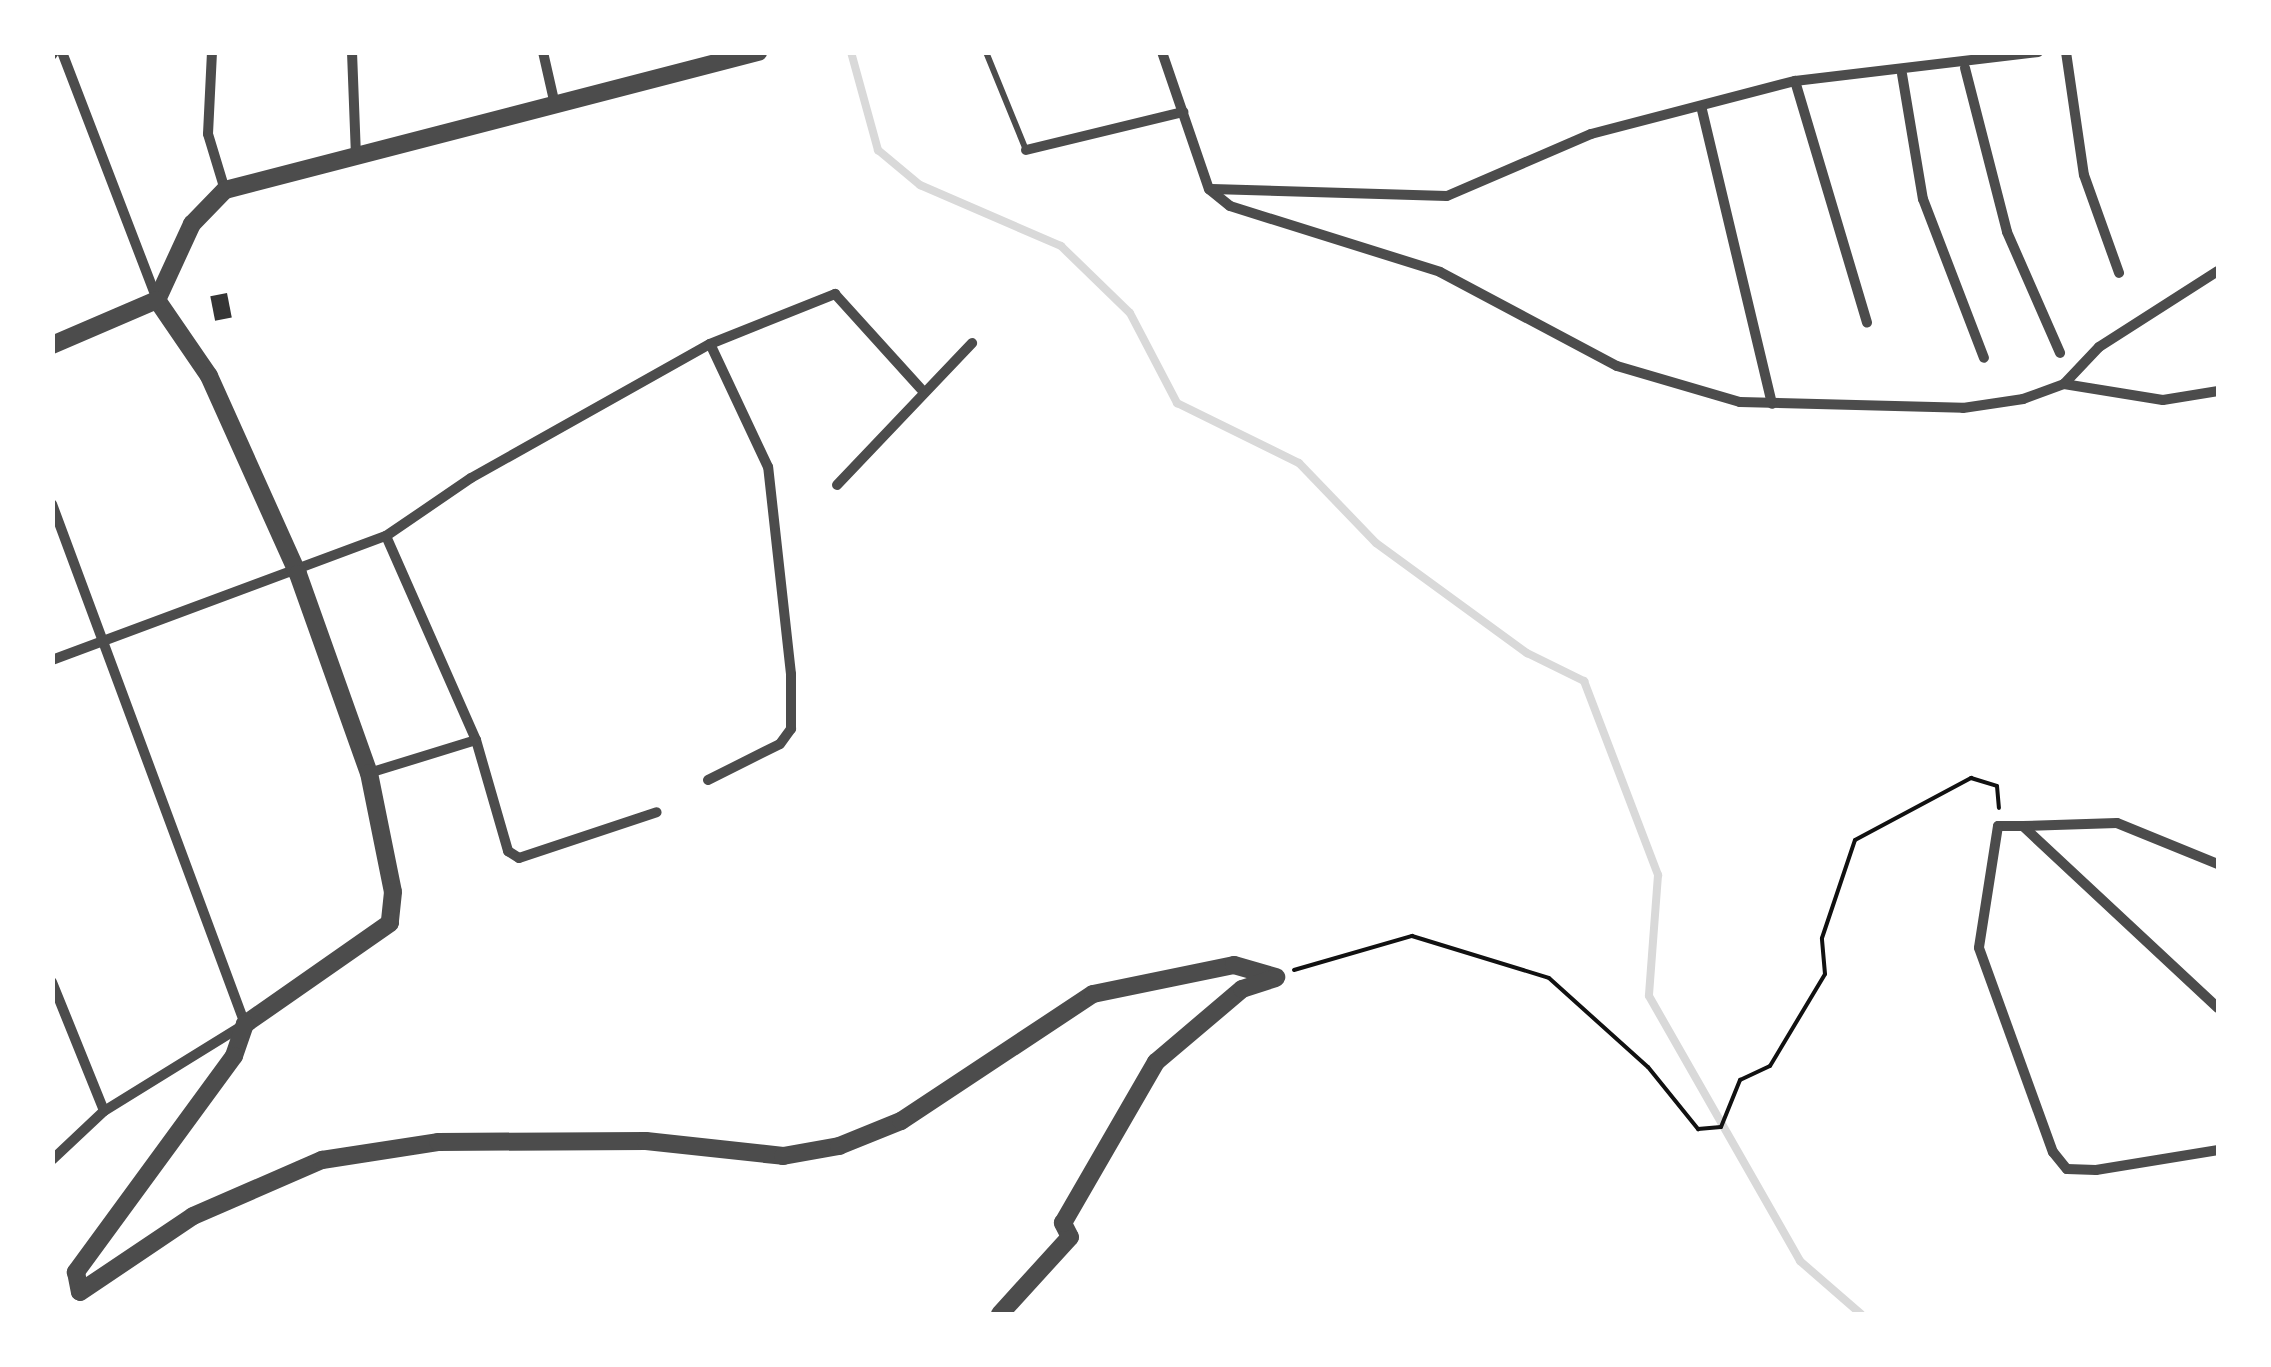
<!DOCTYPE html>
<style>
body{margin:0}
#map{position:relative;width:2271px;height:1367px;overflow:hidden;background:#fff;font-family:"PT Sans",sans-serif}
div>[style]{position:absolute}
.stream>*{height:8px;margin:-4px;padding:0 4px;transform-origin:4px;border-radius:4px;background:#d9d9d9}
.building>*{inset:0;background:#353535;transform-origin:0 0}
.path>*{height:4px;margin:-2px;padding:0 2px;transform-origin:2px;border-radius:2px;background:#111}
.service>*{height:6px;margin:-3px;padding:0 3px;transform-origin:3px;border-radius:3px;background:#4c4c4c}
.minor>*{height:10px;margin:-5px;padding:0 5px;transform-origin:5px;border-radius:5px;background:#4c4c4c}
.tertiary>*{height:18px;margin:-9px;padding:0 9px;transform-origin:9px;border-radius:9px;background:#4c4c4c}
span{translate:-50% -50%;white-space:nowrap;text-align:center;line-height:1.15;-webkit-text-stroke:8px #fff;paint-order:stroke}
.frame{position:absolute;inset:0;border:55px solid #fff;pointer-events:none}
</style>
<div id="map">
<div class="stream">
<i style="left:851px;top:52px;width:102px;rotate:74.6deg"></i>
<i style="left:878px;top:150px;width:55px;rotate:39.8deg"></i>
<i style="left:920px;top:185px;width:154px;rotate:23.4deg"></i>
<i style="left:1061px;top:246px;width:96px;rotate:44.2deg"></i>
<i style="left:1130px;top:313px;width:102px;rotate:62.4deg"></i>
<i style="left:1177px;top:403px;width:136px;rotate:26.2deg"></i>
<i style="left:1299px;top:463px;width:111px;rotate:46.1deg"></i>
<i style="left:1376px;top:543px;width:187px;rotate:36.1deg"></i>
<i style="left:1527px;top:653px;width:64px;rotate:26.2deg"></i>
<i style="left:1584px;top:681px;width:208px;rotate:69.1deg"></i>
<i style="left:1658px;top:875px;width:121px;rotate:94.3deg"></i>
<i style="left:1649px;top:996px;width:305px;rotate:60.3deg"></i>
<i style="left:1800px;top:1261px;width:81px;rotate:41deg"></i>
</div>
<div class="building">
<i style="left:227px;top:293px;width:25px;height:17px;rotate:79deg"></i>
</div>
<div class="path">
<i style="left:1294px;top:970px;width:123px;rotate:-16.1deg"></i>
<i style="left:1412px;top:936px;width:143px;rotate:17deg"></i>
<i style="left:1549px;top:978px;width:133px;rotate:42deg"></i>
<i style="left:1648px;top:1067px;width:80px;rotate:51.1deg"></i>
<i style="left:1698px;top:1129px;width:23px;rotate:-5deg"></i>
<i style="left:1721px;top:1127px;width:51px;rotate:-68deg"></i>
<i style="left:1740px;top:1080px;width:33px;rotate:-25deg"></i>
<i style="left:1770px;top:1066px;width:107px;rotate:-59.1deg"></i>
<i style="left:1825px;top:974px;width:36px;rotate:-95deg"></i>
<i style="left:1822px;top:938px;width:103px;rotate:-71.4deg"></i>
<i style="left:1855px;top:840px;width:132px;rotate:-28.1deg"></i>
<i style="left:1971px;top:778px;width:27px;rotate:17deg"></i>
<i style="left:1997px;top:786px;width:22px;rotate:85deg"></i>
</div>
<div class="service">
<i style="left:986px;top:52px;width:106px;rotate:67.8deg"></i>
</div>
<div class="minor">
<i style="left:62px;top:52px;width:265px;rotate:69deg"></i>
<i style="left:212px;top:52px;width:82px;rotate:92.8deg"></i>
<i style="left:208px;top:134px;width:59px;rotate:73.1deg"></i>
<i style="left:352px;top:52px;width:104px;rotate:87.8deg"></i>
<i style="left:543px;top:52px;width:54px;rotate:77.2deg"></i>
<i style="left:1162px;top:52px;width:145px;rotate:71.1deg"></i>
<i style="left:1209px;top:189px;width:27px;rotate:39deg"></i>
<i style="left:1230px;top:206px;width:220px;rotate:17.4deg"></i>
<i style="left:1440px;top:272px;width:200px;rotate:28deg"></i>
<i style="left:1617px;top:366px;width:128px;rotate:16.3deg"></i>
<i style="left:1740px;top:402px;width:223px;rotate:1.5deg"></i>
<i style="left:1963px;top:408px;width:61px;rotate:-8.5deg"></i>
<i style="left:2023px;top:399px;width:44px;rotate:-20.1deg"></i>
<i style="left:2064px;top:384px;width:51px;rotate:-46.6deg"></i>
<i style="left:2099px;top:347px;width:141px;rotate:-32.6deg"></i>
<i style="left:2066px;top:52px;width:124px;rotate:81.7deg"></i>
<i style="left:2084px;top:175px;width:104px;rotate:70.3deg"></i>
<i style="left:52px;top:55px;width:4px;rotate:-56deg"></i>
<i style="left:1965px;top:68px;width:169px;rotate:75.6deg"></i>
<i style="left:2007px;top:232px;width:132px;rotate:66.3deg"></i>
<i style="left:1902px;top:74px;width:127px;rotate:80.5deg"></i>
<i style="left:1923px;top:199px;width:170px;rotate:69deg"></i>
<i style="left:1795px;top:81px;width:252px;rotate:73.4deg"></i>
<i style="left:1702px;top:110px;width:302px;rotate:76.6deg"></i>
<i style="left:1026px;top:150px;width:162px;rotate:-13.6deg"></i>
<i style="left:1212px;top:189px;width:235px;rotate:1.7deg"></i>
<i style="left:1447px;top:196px;width:157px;rotate:-23.3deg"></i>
<i style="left:1591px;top:134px;width:211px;rotate:-14.6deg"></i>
<i style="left:1795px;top:81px;width:245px;rotate:-6.8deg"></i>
<i style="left:2064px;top:384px;width:100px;rotate:9.2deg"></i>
<i style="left:2163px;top:400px;width:56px;rotate:-9.3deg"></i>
<i style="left:837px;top:485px;width:196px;rotate:-46.4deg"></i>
<i style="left:52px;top:504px;width:555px;rotate:69.64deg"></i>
<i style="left:245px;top:1024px;width:166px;rotate:148.3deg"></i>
<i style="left:104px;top:1111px;width:71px;rotate:136.7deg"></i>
<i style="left:386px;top:536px;width:223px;rotate:66.2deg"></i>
<i style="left:476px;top:740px;width:116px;rotate:73.9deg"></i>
<i style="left:508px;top:851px;width:13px;rotate:32deg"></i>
<i style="left:519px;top:858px;width:145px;rotate:-18.4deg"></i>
<i style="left:52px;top:660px;width:356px;rotate:-20.4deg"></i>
<i style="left:386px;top:536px;width:103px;rotate:-34.3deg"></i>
<i style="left:471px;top:478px;width:274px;rotate:-29.3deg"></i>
<i style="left:710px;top:344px;width:135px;rotate:-21.8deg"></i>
<i style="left:835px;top:294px;width:128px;rotate:47.8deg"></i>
<i style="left:369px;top:773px;width:112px;rotate:-17.1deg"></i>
<i style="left:708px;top:780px;width:80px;rotate:-26.6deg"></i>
<i style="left:780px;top:744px;width:19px;rotate:-54deg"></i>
<i style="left:791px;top:729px;width:55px;rotate:-90deg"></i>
<i style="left:791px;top:674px;width:208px;rotate:-96.3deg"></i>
<i style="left:768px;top:467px;width:136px;rotate:-115.2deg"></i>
<i style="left:2023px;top:826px;width:94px;rotate:-1.8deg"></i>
<i style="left:2117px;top:823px;width:109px;rotate:22.1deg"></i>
<i style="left:52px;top:982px;width:139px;rotate:68deg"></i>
<i style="left:2218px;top:1008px;width:267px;rotate:-137deg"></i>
<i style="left:2023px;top:826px;width:25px;rotate:180deg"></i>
<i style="left:1998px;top:826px;width:123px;rotate:98.9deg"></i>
<i style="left:1979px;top:948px;width:217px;rotate:70.1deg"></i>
<i style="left:2053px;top:1152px;width:22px;rotate:51deg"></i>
<i style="left:2067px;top:1169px;width:29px;rotate:2deg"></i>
<i style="left:2096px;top:1170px;width:124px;rotate:-9.3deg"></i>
</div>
<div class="tertiary">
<i style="left:157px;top:300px;width:92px;rotate:55.6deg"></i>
<i style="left:209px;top:376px;width:217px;rotate:65.8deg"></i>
<i style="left:298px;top:574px;width:211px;rotate:70.4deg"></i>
<i style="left:369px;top:773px;width:121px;rotate:78.6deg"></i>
<i style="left:393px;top:892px;width:31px;rotate:96deg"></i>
<i style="left:390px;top:923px;width:177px;rotate:145.1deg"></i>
<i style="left:245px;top:1024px;width:34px;rotate:109deg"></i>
<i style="left:234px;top:1056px;width:268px;rotate:126.2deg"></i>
<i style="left:76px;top:1272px;width:20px;rotate:79deg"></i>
<i style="left:80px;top:1292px;width:136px;rotate:-33.9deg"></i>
<i style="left:193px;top:1216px;width:141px;rotate:-23.5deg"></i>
<i style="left:322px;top:1160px;width:117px;rotate:-8.8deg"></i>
<i style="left:438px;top:1142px;width:208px;rotate:-0.3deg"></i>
<i style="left:646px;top:1141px;width:138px;rotate:6.2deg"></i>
<i style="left:783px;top:1156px;width:57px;rotate:-10.1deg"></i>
<i style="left:839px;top:1146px;width:67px;rotate:-22deg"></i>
<i style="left:901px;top:1121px;width:230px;rotate:-33.5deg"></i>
<i style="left:1093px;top:994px;width:144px;rotate:-11.6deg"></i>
<i style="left:1234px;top:965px;width:44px;rotate:15.9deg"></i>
<i style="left:157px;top:300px;width:84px;rotate:-65.3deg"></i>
<i style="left:192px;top:224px;width:47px;rotate:-45.9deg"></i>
<i style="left:225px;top:190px;width:551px;rotate:-14.52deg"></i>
<i style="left:52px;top:345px;width:114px;rotate:-23.2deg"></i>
<i style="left:1000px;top:1314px;width:104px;rotate:-47.7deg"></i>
<i style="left:1070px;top:1237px;width:16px;rotate:-117deg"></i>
<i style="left:1063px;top:1223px;width:186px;rotate:-60deg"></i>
<i style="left:1156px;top:1062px;width:113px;rotate:-40.3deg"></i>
<i style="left:1242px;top:989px;width:35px;rotate:-18deg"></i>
</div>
<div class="frame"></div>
</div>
